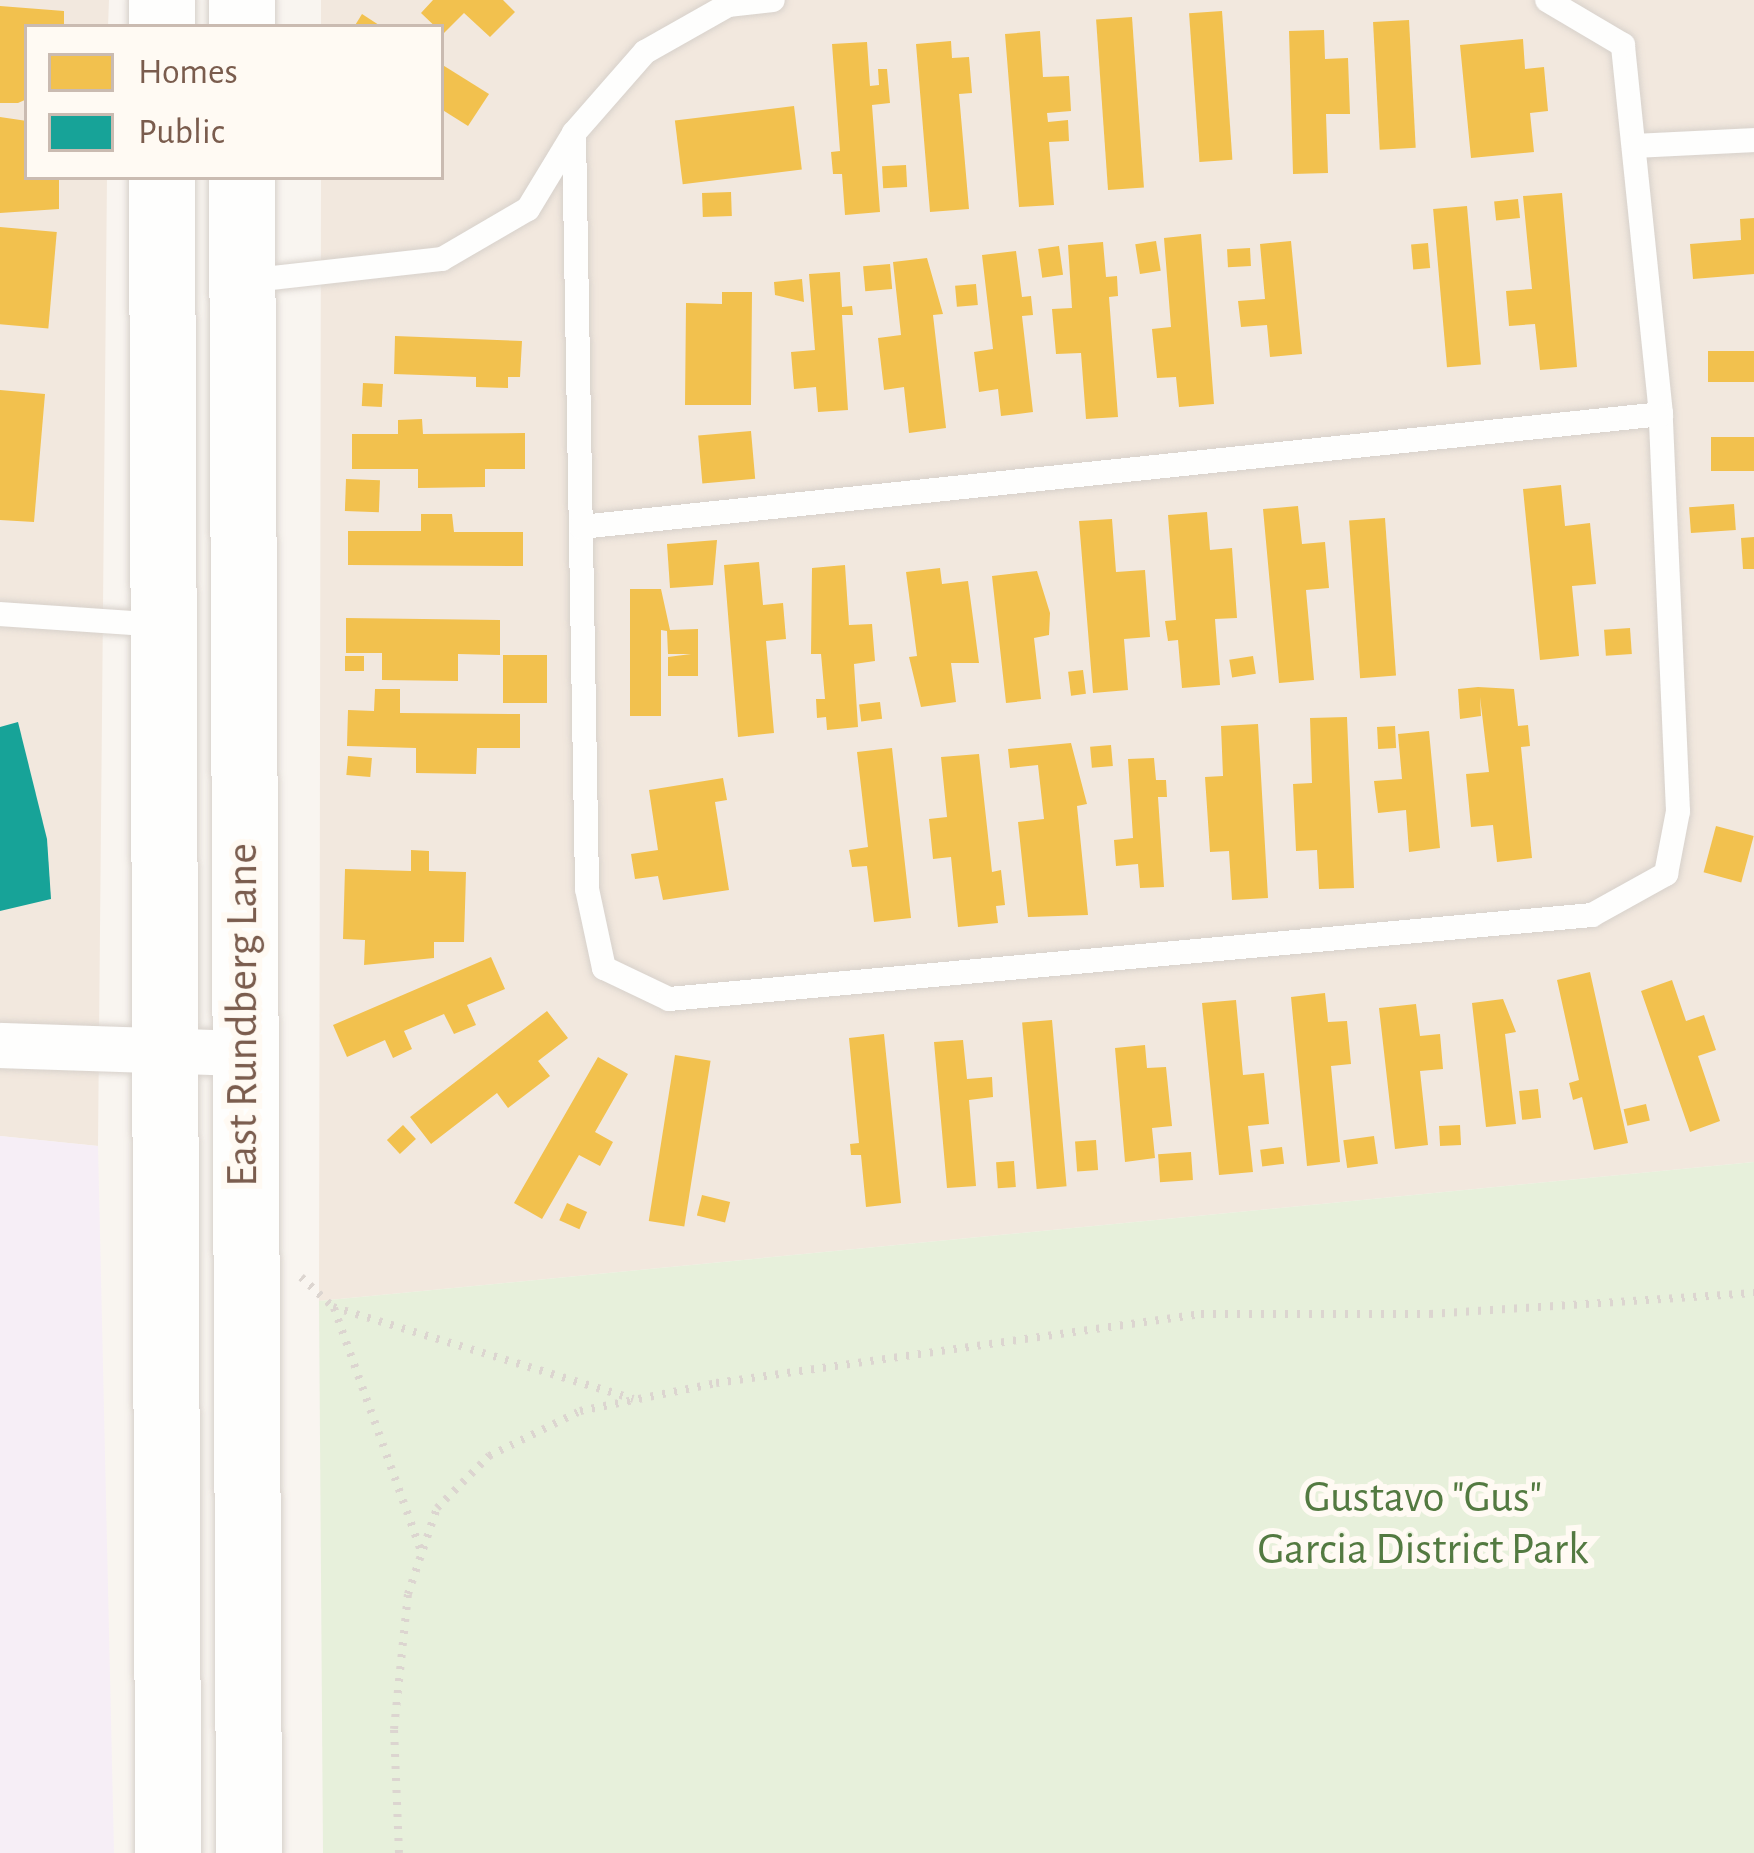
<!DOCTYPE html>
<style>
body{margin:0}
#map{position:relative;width:1754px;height:1853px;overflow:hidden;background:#f9f5f0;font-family:"Alegreya Sans",sans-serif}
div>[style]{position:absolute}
.residential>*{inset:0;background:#f2e8de}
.education>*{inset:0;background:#f6eef6}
.green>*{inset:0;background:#e7f0db}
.homes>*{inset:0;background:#f2c14e;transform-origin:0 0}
.public>*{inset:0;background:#17a398}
.path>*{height:8px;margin-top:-4px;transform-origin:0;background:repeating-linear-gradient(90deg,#dcd5d0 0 3px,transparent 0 12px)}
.roads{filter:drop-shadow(0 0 3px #d7d1cb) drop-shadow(0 0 3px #d7d1cb)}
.service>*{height:24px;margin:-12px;padding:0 12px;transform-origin:12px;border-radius:12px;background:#fefefd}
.minor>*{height:45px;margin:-22.5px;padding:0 22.5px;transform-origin:22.5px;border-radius:22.5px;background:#fefefd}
.secondary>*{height:66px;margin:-33px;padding:0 33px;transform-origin:33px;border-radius:33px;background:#fefefd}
span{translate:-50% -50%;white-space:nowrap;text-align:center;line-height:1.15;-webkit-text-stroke:12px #fffaf3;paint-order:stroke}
.street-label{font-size:45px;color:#7a5c4d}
.park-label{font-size:45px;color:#537a41}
.legend{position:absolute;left:24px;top:24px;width:420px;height:156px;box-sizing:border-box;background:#fffaf3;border:3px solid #cabbb1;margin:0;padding:15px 21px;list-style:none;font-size:36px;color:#7a5c4d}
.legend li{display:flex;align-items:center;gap:24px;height:60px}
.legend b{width:60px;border:3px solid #cabbb1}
</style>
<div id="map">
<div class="residential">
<i style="clip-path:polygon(0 0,109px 0,108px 27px,27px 27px,27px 177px,107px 177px,98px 1146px,0 1136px)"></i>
<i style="clip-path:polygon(321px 0,1754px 0,1754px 1162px,319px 1301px,321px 177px,441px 177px,441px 27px,321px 27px)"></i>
</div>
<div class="education">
<i style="clip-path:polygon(0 1136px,98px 1146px,114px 1853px,0 1853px)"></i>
</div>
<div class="green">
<i style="clip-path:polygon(1754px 1162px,1754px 1853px,323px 1853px,319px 1301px)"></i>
</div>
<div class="homes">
<i style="clip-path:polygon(433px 0,503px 0,515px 12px,490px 37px,464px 13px,443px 34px,421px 13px)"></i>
<i style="clip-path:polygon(0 6px,64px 11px,64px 27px,27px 27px,27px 99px,18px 103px,0 103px)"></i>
<i style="left:1222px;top:11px;width:149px;height:33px;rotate:86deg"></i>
<i style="clip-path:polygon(362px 14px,382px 27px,354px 27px)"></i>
<i style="left:1132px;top:17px;width:171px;height:36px;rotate:86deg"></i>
<i style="left:1409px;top:20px;width:128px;height:36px;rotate:87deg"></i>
<i style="clip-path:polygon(1324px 30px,1325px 59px,1348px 58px,1350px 114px,1326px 114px,1328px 173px,1293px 174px,1289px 31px)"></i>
<i style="clip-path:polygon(1040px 31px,1043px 77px,1069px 76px,1071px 111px,1047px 113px,1048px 122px,1068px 120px,1069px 141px,1049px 142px,1054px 205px,1019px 207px,1005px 34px)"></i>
<i style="clip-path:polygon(1523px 39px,1525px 69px,1544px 67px,1548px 111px,1530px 113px,1534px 152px,1471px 158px,1460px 45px)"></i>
<i style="clip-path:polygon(951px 41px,952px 58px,969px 57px,972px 93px,959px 94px,969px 209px,930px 212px,916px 44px)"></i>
<i style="clip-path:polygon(867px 42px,870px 86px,879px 85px,878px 69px,887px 69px,890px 103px,872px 105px,880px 212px,845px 215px,842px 174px,833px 174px,831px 152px,840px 151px,832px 44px)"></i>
<i style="clip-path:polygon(441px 64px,489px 94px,468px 126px,441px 109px)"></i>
<i style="left:794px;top:106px;width:64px;height:120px;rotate:83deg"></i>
<i style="clip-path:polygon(0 117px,27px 121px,27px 177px,59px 177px,59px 209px,0 213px)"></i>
<i style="left:906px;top:165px;width:22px;height:24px;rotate:87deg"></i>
<i style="left:731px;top:192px;width:24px;height:29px;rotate:88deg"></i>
<i style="clip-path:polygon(1562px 193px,1577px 367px,1540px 370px,1535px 324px,1509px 326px,1506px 291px,1532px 289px,1523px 196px)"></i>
<i style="left:1518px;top:199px;width:19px;height:24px;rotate:84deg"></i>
<i style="left:1467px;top:206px;width:159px;height:34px;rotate:85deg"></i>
<i style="clip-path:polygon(1754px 218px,1754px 274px,1693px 279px,1690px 244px,1741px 240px,1740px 219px)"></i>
<i style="left:0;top:227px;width:57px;height:97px;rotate:5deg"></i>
<i style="clip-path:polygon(1201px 234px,1214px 404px,1179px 407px,1176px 377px,1157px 378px,1152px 329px,1171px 327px,1164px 238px)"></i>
<i style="left:1156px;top:241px;width:30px;height:21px;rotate:81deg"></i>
<i style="clip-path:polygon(1291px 241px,1302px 354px,1270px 357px,1267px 325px,1241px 327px,1238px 301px,1265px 299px,1260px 244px)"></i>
<i style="clip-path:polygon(1103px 242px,1106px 277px,1117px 276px,1118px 296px,1109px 297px,1118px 417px,1086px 419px,1081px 353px,1056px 354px,1052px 309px,1072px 308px,1068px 245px)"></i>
<i style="left:1428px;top:243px;width:25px;height:17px;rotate:85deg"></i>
<i style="left:1059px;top:246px;width:29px;height:21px;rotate:82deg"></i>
<i style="left:1250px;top:248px;width:18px;height:23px;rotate:87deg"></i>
<i style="clip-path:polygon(1016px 251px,1022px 297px,1031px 296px,1033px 315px,1022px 316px,1033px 412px,1001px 416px,998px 389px,979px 392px,974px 352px,993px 349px,982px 255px)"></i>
<i style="clip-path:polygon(927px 258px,943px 314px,933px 315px,946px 428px,909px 433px,904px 387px,884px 390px,878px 338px,901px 335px,893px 262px)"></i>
<i style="left:890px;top:264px;width:25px;height:27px;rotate:85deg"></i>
<i style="clip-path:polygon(840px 272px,842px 307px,852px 306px,853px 315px,842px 315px,848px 410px,818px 412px,816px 387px,794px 389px,791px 352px,815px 350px,809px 274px)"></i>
<i style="clip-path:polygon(802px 279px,804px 302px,775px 295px,774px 282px)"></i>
<i style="left:976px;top:284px;width:21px;height:21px;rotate:85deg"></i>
<i style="clip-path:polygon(722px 292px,752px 292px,751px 405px,685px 405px,686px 303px,722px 304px)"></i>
<i style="clip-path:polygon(395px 336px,522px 341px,520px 377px,508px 377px,508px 388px,476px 387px,476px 377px,394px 374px)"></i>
<i style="left:1754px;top:351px;width:31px;height:46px;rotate:90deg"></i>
<i style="left:363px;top:383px;width:20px;height:23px;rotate:3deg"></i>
<i style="clip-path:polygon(0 390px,45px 394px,34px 522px,0 520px)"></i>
<i style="clip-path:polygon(422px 419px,423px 434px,525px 433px,525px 469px,485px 469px,485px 487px,418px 488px,418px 469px,352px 469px,352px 434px,398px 434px,398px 420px)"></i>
<i style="left:751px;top:431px;width:48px;height:53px;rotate:85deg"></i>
<i style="left:1754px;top:437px;width:34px;height:43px;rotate:90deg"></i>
<i style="left:346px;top:479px;width:34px;height:32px;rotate:2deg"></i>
<i style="clip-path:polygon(1561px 485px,1565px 526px,1590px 523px,1596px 584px,1572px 586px,1579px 656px,1540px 660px,1523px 489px)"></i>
<i style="left:1734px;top:504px;width:26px;height:45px;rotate:86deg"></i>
<i style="clip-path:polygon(1298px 506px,1302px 544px,1325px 542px,1329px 588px,1306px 590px,1314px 680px,1279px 683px,1263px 509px)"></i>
<i style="clip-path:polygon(1207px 512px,1210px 550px,1232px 548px,1237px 618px,1215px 619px,1220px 685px,1182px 688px,1178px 640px,1168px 641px,1165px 621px,1176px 620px,1168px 515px)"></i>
<i style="clip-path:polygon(421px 514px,452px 514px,454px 532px,523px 532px,523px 566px,348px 565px,348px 531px,421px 531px)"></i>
<i style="left:1385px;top:518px;width:158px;height:36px;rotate:86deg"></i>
<i style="clip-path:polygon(1112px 519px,1116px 572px,1145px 570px,1150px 637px,1124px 639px,1128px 690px,1093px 693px,1079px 521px)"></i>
<i style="clip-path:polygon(1754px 537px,1754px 569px,1743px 569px,1741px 538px)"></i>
<i style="clip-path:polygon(717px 540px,713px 585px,670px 588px,667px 544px)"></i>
<i style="clip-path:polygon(759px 562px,763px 605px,783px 603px,786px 639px,766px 641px,774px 733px,738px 737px,724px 565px)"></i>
<i style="clip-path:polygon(845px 565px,849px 625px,872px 624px,875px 661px,854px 664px,858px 727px,827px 730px,826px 717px,817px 718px,816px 699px,825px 699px,821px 654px,811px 654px,812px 568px)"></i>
<i style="clip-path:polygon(940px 568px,942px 584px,968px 581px,979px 663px,951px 663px,956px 702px,921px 707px,909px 657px,917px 656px,906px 572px)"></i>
<i style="clip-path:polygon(1037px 571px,1050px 613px,1049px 635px,1034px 638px,1041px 699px,1006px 703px,992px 576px)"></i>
<i style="clip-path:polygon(630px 589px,661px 589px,670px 630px,698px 629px,698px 676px,668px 676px,668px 657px,691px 654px,668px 654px,667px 631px,661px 630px,661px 716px,630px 716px)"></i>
<i style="clip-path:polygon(346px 618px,500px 620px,500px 655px,458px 654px,458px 681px,382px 680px,382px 653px,346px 653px)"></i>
<i style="left:1630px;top:628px;width:26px;height:26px;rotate:86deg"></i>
<i style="left:503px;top:655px;width:44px;height:48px"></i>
<i style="left:345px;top:656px;width:19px;height:15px"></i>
<i style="left:1253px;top:656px;width:18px;height:24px;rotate:81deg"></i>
<i style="left:1083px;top:670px;width:24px;height:15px;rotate:83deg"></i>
<i style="clip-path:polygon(1478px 687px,1514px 689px,1518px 726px,1528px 725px,1530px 746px,1521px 747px,1532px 858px,1497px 862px,1493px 825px,1471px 827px,1466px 774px,1489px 772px,1480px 697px,1481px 716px,1460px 719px,1458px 689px)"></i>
<i style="clip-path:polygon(375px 689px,400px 689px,400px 713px,520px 714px,520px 748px,477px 748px,476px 774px,416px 773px,416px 748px,347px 746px,348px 710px,374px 711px)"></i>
<i style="left:880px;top:702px;width:17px;height:21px;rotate:83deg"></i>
<i style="clip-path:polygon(1347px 717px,1354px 888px,1319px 889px,1317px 850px,1296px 851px,1293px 784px,1312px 783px,1310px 718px)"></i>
<i style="clip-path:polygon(1258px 724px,1268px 898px,1232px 900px,1229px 851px,1210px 852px,1205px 777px,1223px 776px,1221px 726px)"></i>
<i style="left:1395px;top:726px;width:22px;height:18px;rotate:87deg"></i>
<i style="clip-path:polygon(1429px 731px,1440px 848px,1409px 852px,1406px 810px,1378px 813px,1374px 781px,1402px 779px,1398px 734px)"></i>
<i style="clip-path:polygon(1071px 743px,1087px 804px,1077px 806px,1088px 915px,1028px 917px,1018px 822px,1044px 819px,1038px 765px,1010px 768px,1008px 749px)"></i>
<i style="left:1111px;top:745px;width:21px;height:21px;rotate:85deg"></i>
<i style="clip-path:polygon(892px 748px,911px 918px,874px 922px,867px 866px,852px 867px,849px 850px,868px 847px,857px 752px)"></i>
<i style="clip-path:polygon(979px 754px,992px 872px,1001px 870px,1005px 905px,996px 906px,998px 923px,958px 927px,951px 857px,933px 859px,929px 819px,947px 817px,941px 757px)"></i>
<i style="left:348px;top:756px;width:24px;height:19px;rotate:5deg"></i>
<i style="clip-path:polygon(1154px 758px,1156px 780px,1166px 780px,1167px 797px,1158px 797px,1164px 887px,1140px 888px,1138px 864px,1116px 866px,1114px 840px,1133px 838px,1128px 759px)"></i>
<i style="clip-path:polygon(723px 778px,727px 800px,715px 802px,729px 890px,663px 900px,658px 876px,635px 879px,631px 854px,658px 850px,649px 790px)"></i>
<i style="left:1716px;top:826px;width:39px;height:48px;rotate:15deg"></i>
<i style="clip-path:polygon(411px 850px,429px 851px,429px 871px,466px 872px,464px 942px,434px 942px,434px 958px,364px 965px,365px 940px,343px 939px,345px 869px,411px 871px)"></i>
<i style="clip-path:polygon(491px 957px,505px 989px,467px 1005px,476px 1025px,454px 1034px,444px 1014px,404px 1031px,412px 1049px,393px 1058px,385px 1040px,347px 1057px,333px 1025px)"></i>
<i style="clip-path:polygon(1590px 972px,1628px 1143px,1594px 1150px,1582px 1097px,1573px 1100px,1569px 1083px,1579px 1080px,1557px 980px)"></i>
<i style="clip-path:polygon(1672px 980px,1686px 1021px,1704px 1015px,1716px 1050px,1698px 1056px,1720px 1121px,1690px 1132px,1641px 991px)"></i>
<i style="clip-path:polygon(1325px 993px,1328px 1022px,1347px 1021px,1351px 1064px,1331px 1066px,1340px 1162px,1307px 1166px,1291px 997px)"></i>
<i style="clip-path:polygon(1503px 999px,1516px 1032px,1505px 1034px,1516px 1124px,1486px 1127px,1472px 1003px)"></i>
<i style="clip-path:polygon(1236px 1000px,1243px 1075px,1264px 1073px,1269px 1124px,1248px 1126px,1253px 1172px,1219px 1175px,1202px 1003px)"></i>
<i style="clip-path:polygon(1416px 1004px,1420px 1036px,1440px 1034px,1443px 1069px,1420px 1071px,1428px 1145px,1395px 1149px,1379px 1008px)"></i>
<i style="clip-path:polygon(547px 1011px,568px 1038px,538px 1061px,550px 1076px,508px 1108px,497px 1093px,431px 1144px,410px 1117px)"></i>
<i style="left:1052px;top:1020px;width:167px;height:30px;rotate:85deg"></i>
<i style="clip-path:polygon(884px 1034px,901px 1203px,866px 1207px,861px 1155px,851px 1155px,850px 1144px,859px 1143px,849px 1038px)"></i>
<i style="clip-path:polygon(963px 1040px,967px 1079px,992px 1077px,993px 1097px,969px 1100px,976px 1186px,947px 1188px,934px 1042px)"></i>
<i style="clip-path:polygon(1145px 1045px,1147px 1068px,1166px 1067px,1172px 1126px,1152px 1128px,1155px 1158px,1125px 1162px,1115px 1048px)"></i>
<i style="left:675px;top:1055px;width:36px;height:168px;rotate:9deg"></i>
<i style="clip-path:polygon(598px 1057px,628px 1074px,595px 1132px,613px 1142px,600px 1166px,579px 1155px,542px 1219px,514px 1203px)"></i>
<i style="left:1538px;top:1089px;width:29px;height:19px;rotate:84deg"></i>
<i style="left:1646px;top:1104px;width:17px;height:23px;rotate:77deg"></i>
<i style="left:403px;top:1125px;width:19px;height:22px;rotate:47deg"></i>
<i style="left:1460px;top:1125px;width:20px;height:21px;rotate:87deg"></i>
<i style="left:1374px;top:1136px;width:28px;height:31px;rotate:82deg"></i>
<i style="left:1096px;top:1140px;width:30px;height:21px;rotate:86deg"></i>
<i style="left:1282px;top:1147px;width:17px;height:22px;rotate:83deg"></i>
<i style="left:1191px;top:1152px;width:28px;height:33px;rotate:86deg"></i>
<i style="left:1014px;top:1161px;width:26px;height:18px;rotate:86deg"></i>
<i style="left:702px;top:1195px;width:29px;height:21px;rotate:14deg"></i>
<i style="left:567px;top:1203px;width:22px;height:19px;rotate:24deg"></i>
</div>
<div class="public">
<i style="clip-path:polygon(18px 722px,47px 839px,51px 899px,0 911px,0 727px)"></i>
</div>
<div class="path">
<i style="left:301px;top:1277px;width:44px;rotate:43.2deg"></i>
<i style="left:333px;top:1307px;width:314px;rotate:17deg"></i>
<i style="left:334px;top:1308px;width:261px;rotate:70.3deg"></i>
<i style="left:399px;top:1853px;width:124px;rotate:-92.3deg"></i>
<i style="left:394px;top:1729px;width:136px;rotate:-84.1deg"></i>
<i style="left:408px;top:1594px;width:91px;rotate:-71.4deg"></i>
<i style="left:437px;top:1508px;width:74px;rotate:-45deg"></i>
<i style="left:489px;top:1456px;width:102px;rotate:-26.3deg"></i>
<i style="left:580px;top:1411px;width:139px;rotate:-11.6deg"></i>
<i style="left:716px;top:1383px;width:490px;rotate:-8.1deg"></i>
<i style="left:1201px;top:1314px;width:229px"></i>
<i style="left:1430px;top:1314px;width:325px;rotate:-3.7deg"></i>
</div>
<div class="roads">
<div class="service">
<i style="left:574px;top:133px;width:756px;rotate:89.01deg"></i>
<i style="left:587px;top:889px;width:81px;rotate:77.9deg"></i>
<i style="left:604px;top:968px;width:72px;rotate:25.5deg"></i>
<i style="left:669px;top:999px;width:927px;rotate:-5.2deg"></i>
<i style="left:1592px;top:915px;width:85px;rotate:-29deg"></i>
<i style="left:1666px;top:874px;width:64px;rotate:-79.2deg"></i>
<i style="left:1678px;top:811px;width:397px;rotate:-92.5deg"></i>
<i style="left:1661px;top:414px;width:371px;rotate:-95.9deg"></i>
<i style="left:1623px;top:45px;width:88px;rotate:-149.4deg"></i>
<i style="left:1636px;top:146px;width:118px;rotate:-2.9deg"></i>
<i style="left:245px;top:281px;width:198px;rotate:-6.4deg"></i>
<i style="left:442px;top:259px;width:99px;rotate:-30.2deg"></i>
<i style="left:528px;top:209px;width:89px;rotate:-58.8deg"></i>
<i style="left:574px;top:133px;width:108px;rotate:-48.8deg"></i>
<i style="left:645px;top:52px;width:95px;rotate:-29.5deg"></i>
<i style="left:728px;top:5px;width:45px;rotate:-6.3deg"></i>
<i style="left:581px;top:527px;width:1086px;rotate:-5.97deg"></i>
<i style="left:0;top:614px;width:161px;rotate:3.9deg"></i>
</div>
<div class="minor">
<i style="left:0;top:1045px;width:242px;rotate:1.9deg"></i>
</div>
<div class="secondary">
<i style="left:162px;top:0;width:27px;rotate:90deg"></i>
<i style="left:242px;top:27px;width:27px;rotate:-90deg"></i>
<i style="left:162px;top:177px;width:1676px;rotate:89.79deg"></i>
<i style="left:242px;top:177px;width:1676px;rotate:89.76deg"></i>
</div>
</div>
<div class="street-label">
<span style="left:243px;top:1015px;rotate:-90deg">East Rundberg Lane</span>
</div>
<div class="park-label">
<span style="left:1423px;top:1524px">Gustavo "Gus"<br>Garcia District Park</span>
</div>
<ul class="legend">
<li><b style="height:33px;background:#f2c14e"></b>Homes</li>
<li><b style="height:33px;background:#17a398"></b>Public</li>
</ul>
</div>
